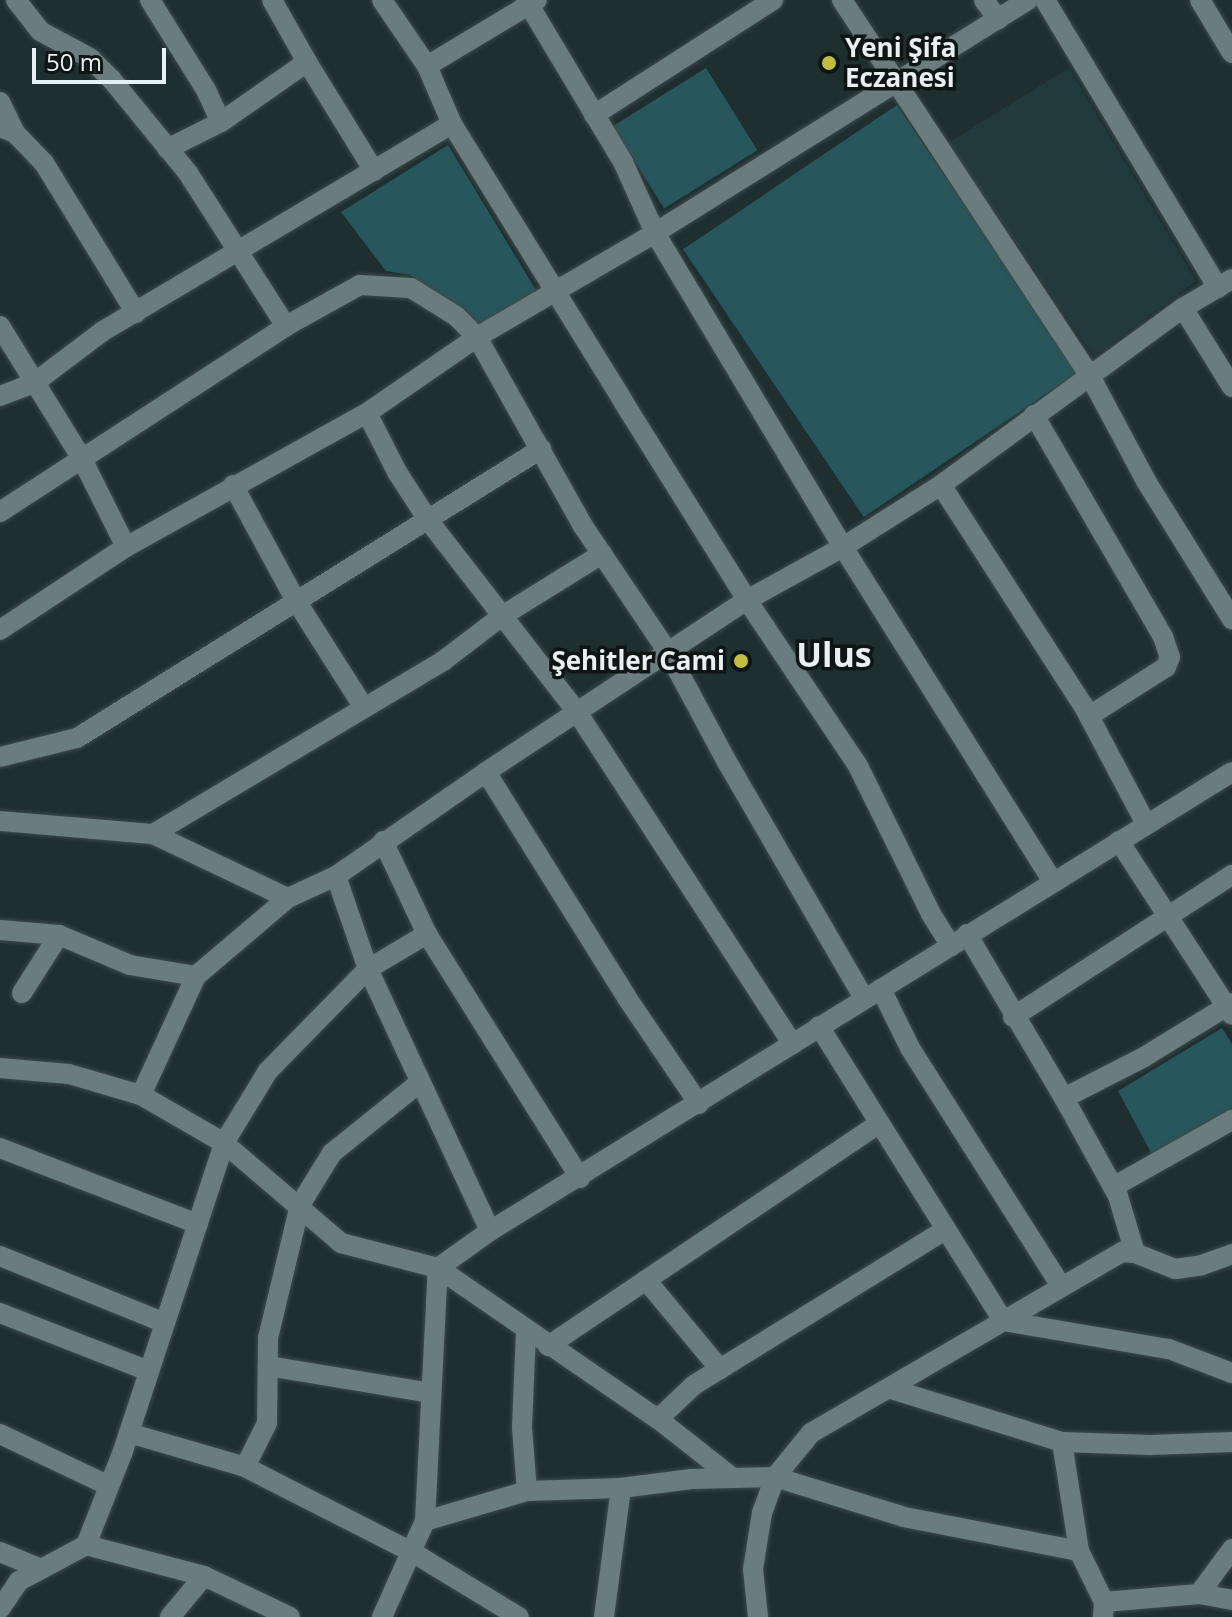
<!DOCTYPE html>
<meta charset="utf-8">
<style>
body{margin:0}
#map{position:relative;width:1232px;height:1617px;overflow:hidden;background:#1f2e2f;font-family:"Open Sans",sans-serif}
div>[style]{position:absolute}
.built>*{inset:0;background:#233a3d}
.green>*{inset:0;background:#27575c;transform-origin:0 0}
.roads{filter:drop-shadow(0 0 2px #3e4a4c) drop-shadow(0 0 2px #3e4a4c)}
.minor>*{height:20px;margin:-10px;padding:0 10px;transform-origin:10px;border-radius:10px;background:#6b7c7e}
.dots>*{width:22px;height:22px;translate:-50% -50%;box-sizing:border-box;border:4px solid #0e1515;border-radius:50%}
span{translate:-50% -50%;white-space:nowrap;text-align:center;line-height:1.15;-webkit-text-stroke:7px #0e1515;paint-order:stroke}
.poi-label{font-size:26px;color:#e7f0f2;font-weight:700}
.left{translate:0 -50%;text-align:left}
.right{translate:-100% -50%;text-align:right}
.district-label{font-size:34px;color:#e7f0f2;font-weight:700}
.scale{position:absolute;left:32px;top:48px;width:134px;height:36px;box-sizing:border-box;border:4px solid #e7f0f2;border-top:0;padding-left:10px;font-size:24px;line-height:28px;white-space:nowrap;color:#e7f0f2;-webkit-text-stroke:6px #0e1515;paint-order:stroke}
</style>
<div id="map">
<div class="built">
<i style="clip-path:polygon(1069px 68px,1196px 281px,1094px 356px,948px 143px)"></i>
</div>
<div class="green">
<i style="left:706px;top:68px;width:97px;height:110px;rotate:58deg"></i>
<i style="left:897px;top:105px;width:323px;height:258px;rotate:56deg"></i>
<i style="clip-path:polygon(448px 145px,536px 290px,478px 328px,410px 275px,386px 271px,341px 212px)"></i>
<i style="clip-path:polygon(1222px 1028px,1232px 1044px,1232px 1113px,1154px 1158px,1118px 1091px)"></i>
</div>
<div class="roads">
<div class="minor">
<i style="left:16px;top:0;width:39px;rotate:52deg"></i>
<i style="left:40px;top:31px;width:57px;rotate:28.4deg"></i>
<i style="left:90px;top:58px;width:31px;rotate:45deg"></i>
<i style="left:112px;top:80px;width:120px;rotate:50.7deg"></i>
<i style="left:188px;top:173px;width:182px;rotate:57.4deg"></i>
<i style="left:150px;top:0;width:106px;rotate:58.1deg"></i>
<i style="left:206px;top:90px;width:35px;rotate:65deg"></i>
<i style="left:221px;top:122px;width:60px;rotate:153.4deg"></i>
<i style="left:382px;top:0;width:80px;rotate:55.7deg"></i>
<i style="left:427px;top:66px;width:63px;rotate:66.7deg"></i>
<i style="left:452px;top:124px;width:328px;rotate:58.3deg"></i>
<i style="left:624px;top:403px;width:232px;rotate:58deg"></i>
<i style="left:747px;top:600px;width:200px;rotate:56.2deg"></i>
<i style="left:858px;top:766px;width:165px;rotate:63.7deg"></i>
<i style="left:931px;top:914px;width:38px;rotate:58deg"></i>
<i style="left:526px;top:0;width:189px;rotate:59.1deg"></i>
<i style="left:623px;top:162px;width:78px;rotate:65.7deg"></i>
<i style="left:655px;top:233px;width:366px;rotate:59.1deg"></i>
<i style="left:843px;top:547px;width:395px;rotate:57.9deg"></i>
<i style="left:842px;top:0;width:450px;rotate:56.6deg"></i>
<i style="left:1090px;top:376px;width:119px;rotate:61.9deg"></i>
<i style="left:1146px;top:481px;width:163px;rotate:58.1deg"></i>
<i style="left:984px;top:0;width:24px;rotate:54deg"></i>
<i style="left:1045px;top:0;width:336px;rotate:59deg"></i>
<i style="left:1200px;top:0;width:62px;rotate:58.9deg"></i>
<i style="left:307px;top:62px;width:128px;rotate:58.4deg"></i>
<i style="left:427px;top:66px;width:128px;rotate:-31deg"></i>
<i style="left:0;top:102px;width:34px;rotate:64deg"></i>
<i style="left:594px;top:115px;width:213px;rotate:-32.7deg"></i>
<i style="left:221px;top:122px;width:105px;rotate:-34.9deg"></i>
<i style="left:307px;top:62px;width:71px;rotate:-119.4deg"></i>
<i style="left:0;top:127px;width:16px;rotate:22deg"></i>
<i style="left:15px;top:133px;width:42px;rotate:46deg"></i>
<i style="left:44px;top:163px;width:176px;rotate:58.5deg"></i>
<i style="left:1183px;top:308px;width:93px;rotate:58.2deg"></i>
<i style="left:0;top:326px;width:156px;rotate:58.3deg"></i>
<i style="left:82px;top:459px;width:98px;rotate:63.4deg"></i>
<i style="left:0;top:396px;width:36px;rotate:-21deg"></i>
<i style="left:34px;top:383px;width:86px;rotate:-37deg"></i>
<i style="left:103px;top:331px;width:406px;rotate:-30.7deg"></i>
<i style="left:367px;top:413px;width:66px;rotate:63deg"></i>
<i style="left:397px;top:472px;width:57px;rotate:57.1deg"></i>
<i style="left:428px;top:520px;width:243px;rotate:52.2deg"></i>
<i style="left:577px;top:712px;width:396px;rotate:57deg"></i>
<i style="left:1034px;top:415px;width:257px;rotate:59.8deg"></i>
<i style="left:1163px;top:637px;width:21px;rotate:71deg"></i>
<i style="left:1170px;top:657px;width:11px;rotate:112deg"></i>
<i style="left:1166px;top:667px;width:91px;rotate:147.5deg"></i>
<i style="left:233px;top:485px;width:130px;rotate:61.5deg"></i>
<i style="left:295px;top:599px;width:127px;rotate:57.6deg"></i>
<i style="left:941px;top:485px;width:262px;rotate:57.2deg"></i>
<i style="left:1083px;top:705px;width:135px;rotate:62.1deg"></i>
<i style="left:0;top:512px;width:341px;rotate:-33deg"></i>
<i style="left:286px;top:326px;width:51px;rotate:-29.1deg"></i>
<i style="left:331px;top:301px;width:33px;rotate:-29deg"></i>
<i style="left:360px;top:285px;width:51px;rotate:3.4deg"></i>
<i style="left:411px;top:288px;width:53px;rotate:31.9deg"></i>
<i style="left:456px;top:316px;width:30px;rotate:45deg"></i>
<i style="left:477px;top:337px;width:217px;rotate:60.7deg"></i>
<i style="left:583px;top:526px;width:152px;rotate:56deg"></i>
<i style="left:668px;top:652px;width:125px;rotate:61.8deg"></i>
<i style="left:727px;top:762px;width:273px;rotate:59.9deg"></i>
<i style="left:0;top:630px;width:151px;rotate:-33.4deg"></i>
<i style="left:126px;top:547px;width:276px;rotate:-29.1deg"></i>
<i style="left:367px;top:413px;width:134px;rotate:-34.6deg"></i>
<i style="left:477px;top:337px;width:206px;rotate:-30.3deg"></i>
<i style="left:655px;top:233px;width:440px;rotate:-32deg"></i>
<i style="left:0;top:757px;width:79px;rotate:-13.9deg"></i>
<i style="left:77px;top:738px;width:547px;rotate:-31.92deg"></i>
<i style="left:486px;top:772px;width:266px;rotate:58deg"></i>
<i style="left:627px;top:998px;width:128px;rotate:55.8deg"></i>
<i style="left:0;top:821px;width:154px;rotate:4.9deg"></i>
<i style="left:153px;top:834px;width:149px;rotate:25.4deg"></i>
<i style="left:153px;top:834px;width:338px;rotate:-30.8deg"></i>
<i style="left:443px;top:661px;width:74px;rotate:-37.3deg"></i>
<i style="left:502px;top:616px;width:118px;rotate:-31.8deg"></i>
<i style="left:383px;top:841px;width:103px;rotate:64.7deg"></i>
<i style="left:427px;top:934px;width:288px;rotate:57.9deg"></i>
<i style="left:1119px;top:841px;width:207px;rotate:57deg"></i>
<i style="left:336px;top:876px;width:98px;rotate:71deg"></i>
<i style="left:368px;top:969px;width:289px;rotate:65deg"></i>
<i style="left:0;top:930px;width:59px;rotate:4.8deg"></i>
<i style="left:59px;top:935px;width:77px;rotate:22.9deg"></i>
<i style="left:130px;top:965px;width:67px;rotate:9.5deg"></i>
<i style="left:967px;top:934px;width:191px;rotate:59.4deg"></i>
<i style="left:1064px;top:1098px;width:112px;rotate:61.1deg"></i>
<i style="left:1118px;top:1196px;width:59px;rotate:73.4deg"></i>
<i style="left:881px;top:989px;width:66px;rotate:63.8deg"></i>
<i style="left:910px;top:1048px;width:282px;rotate:57.6deg"></i>
<i style="left:22px;top:993px;width:69px;rotate:-57.5deg"></i>
<i style="left:1013px;top:1017px;width:261px;rotate:-33deg"></i>
<i style="left:819px;top:1026px;width:348px;rotate:58deg"></i>
<i style="left:1003px;top:1321px;width:168px;rotate:9.6deg"></i>
<i style="left:1169px;top:1349px;width:67px;rotate:20.9deg"></i>
<i style="left:0;top:1068px;width:69px;rotate:5deg"></i>
<i style="left:69px;top:1074px;width:75px;rotate:16.3deg"></i>
<i style="left:141px;top:1095px;width:96px;rotate:30deg"></i>
<i style="left:224px;top:1143px;width:154px;rotate:40.5deg"></i>
<i style="left:341px;top:1243px;width:100px;rotate:14.5deg"></i>
<i style="left:438px;top:1268px;width:267px;rotate:34.5deg"></i>
<i style="left:658px;top:1419px;width:95px;rotate:38.2deg"></i>
<i style="left:141px;top:1095px;width:131px;rotate:-65.2deg"></i>
<i style="left:196px;top:976px;width:121px;rotate:-40.3deg"></i>
<i style="left:288px;top:898px;width:53px;rotate:-24.6deg"></i>
<i style="left:336px;top:876px;width:183px;rotate:-34.7deg"></i>
<i style="left:486px;top:772px;width:313px;rotate:-33.4deg"></i>
<i style="left:747px;top:600px;width:110px;rotate:-28.9deg"></i>
<i style="left:843px;top:547px;width:116px;rotate:-32.3deg"></i>
<i style="left:941px;top:485px;width:300px;rotate:-36.2deg"></i>
<i style="left:1183px;top:308px;width:57px;rotate:-30.6deg"></i>
<i style="left:1064px;top:1098px;width:90px;rotate:-27.1deg"></i>
<i style="left:1144px;top:1057px;width:103px;rotate:-31.5deg"></i>
<i style="left:0;top:1148px;width:212px;rotate:21deg"></i>
<i style="left:1113px;top:1187px;width:137px;rotate:-29.4deg"></i>
<i style="left:0;top:1256px;width:178px;rotate:22.1deg"></i>
<i style="left:438px;top:1268px;width:64px;rotate:-35.4deg"></i>
<i style="left:490px;top:1231px;width:872px;rotate:-31.74deg"></i>
<i style="left:646px;top:1280px;width:116px;rotate:50.3deg"></i>
<i style="left:0;top:1313px;width:160px;rotate:21.3deg"></i>
<i style="left:526px;top:1331px;width:97px;rotate:92.4deg"></i>
<i style="left:522px;top:1428px;width:63px;rotate:85.5deg"></i>
<i style="left:527px;top:1491px;width:94px;rotate:-1.8deg"></i>
<i style="left:548px;top:1346px;width:398px;rotate:-33.9deg"></i>
<i style="left:268px;top:1366px;width:165px;rotate:9.4deg"></i>
<i style="left:891px;top:1389px;width:179px;rotate:17.2deg"></i>
<i style="left:1062px;top:1442px;width:88px;rotate:2deg"></i>
<i style="left:1150px;top:1445px;width:82px;rotate:-2.1deg"></i>
<i style="left:658px;top:1419px;width:50px;rotate:-43.4deg"></i>
<i style="left:694px;top:1385px;width:295px;rotate:-31.7deg"></i>
<i style="left:129px;top:1433px;width:121px;rotate:16.3deg"></i>
<i style="left:245px;top:1467px;width:187px;rotate:27deg"></i>
<i style="left:412px;top:1552px;width:125px;rotate:31.3deg"></i>
<i style="left:0;top:1434px;width:121px;rotate:25.5deg"></i>
<i style="left:1062px;top:1442px;width:110px;rotate:81.1deg"></i>
<i style="left:1079px;top:1551px;width:57px;rotate:63.9deg"></i>
<i style="left:1104px;top:1602px;width:15px;rotate:94deg"></i>
<i style="left:245px;top:1467px;width:49px;rotate:-63.4deg"></i>
<i style="left:267px;top:1423px;width:85px;rotate:-89.3deg"></i>
<i style="left:268px;top:1338px;width:137px;rotate:-76.5deg"></i>
<i style="left:300px;top:1205px;width:61px;rotate:-58.4deg"></i>
<i style="left:332px;top:1153px;width:112px;rotate:-38.8deg"></i>
<i style="left:425px;top:1521px;width:106px;rotate:-16.4deg"></i>
<i style="left:86px;top:1545px;width:122px;rotate:14.7deg"></i>
<i style="left:204px;top:1576px;width:95px;rotate:25.5deg"></i>
<i style="left:0;top:1552px;width:44px;rotate:22.5deg"></i>
<i style="left:1199px;top:1594px;width:56px;rotate:-53.7deg"></i>
<i style="left:1104px;top:1602px;width:95px;rotate:-4.8deg"></i>
<i style="left:1199px;top:1594px;width:34px;rotate:10deg"></i>
<i style="left:0;top:1609px;width:34px;rotate:-56deg"></i>
<i style="left:19px;top:1581px;width:76px;rotate:-28.2deg"></i>
<i style="left:86px;top:1545px;width:101px;rotate:-68.5deg"></i>
<i style="left:123px;top:1451px;width:324px;rotate:-71.8deg"></i>
<i style="left:224px;top:1143px;width:84px;rotate:-58.6deg"></i>
<i style="left:268px;top:1071px;width:143px;rotate:-45.6deg"></i>
<i style="left:368px;top:969px;width:69px;rotate:-30.7deg"></i>
<i style="left:170px;top:1617px;width:53px;rotate:-50.3deg"></i>
<i style="left:382px;top:1617px;width:105px;rotate:-65.9deg"></i>
<i style="left:425px;top:1521px;width:253px;rotate:-87.1deg"></i>
<i style="left:604px;top:1617px;width:130px;rotate:-82.5deg"></i>
<i style="left:621px;top:1488px;width:71px;rotate:-7.3deg"></i>
<i style="left:691px;top:1479px;width:84px;rotate:-1.4deg"></i>
<i style="left:775px;top:1477px;width:135px;rotate:17.2deg"></i>
<i style="left:904px;top:1517px;width:178px;rotate:11deg"></i>
<i style="left:758px;top:1617px;width:48px;rotate:-95.9deg"></i>
<i style="left:753px;top:1569px;width:57px;rotate:-80.9deg"></i>
<i style="left:762px;top:1513px;width:38px;rotate:-70deg"></i>
<i style="left:775px;top:1477px;width:57px;rotate:-50.7deg"></i>
<i style="left:811px;top:1433px;width:360px;rotate:-30.2deg"></i>
<i style="left:1122px;top:1252px;width:13px;rotate:4deg"></i>
<i style="left:1135px;top:1253px;width:43px;rotate:21.8deg"></i>
<i style="left:1175px;top:1269px;width:27px;rotate:-8deg"></i>
<i style="left:1202px;top:1265px;width:32px;rotate:-20deg"></i>
</div>
</div>
<div class="dots">
<i style="left:829px;top:63px;background:#c1bd40"></i>
<i style="left:741px;top:661px;background:#c1bd40"></i>
</div>
<div class="poi-label">
<span class="left" style="left:845px;top:63px">Yeni Şifa<br>Eczanesi</span>
<span class="right" style="left:725px;top:661px">Şehitler Cami</span>
</div>
<div class="district-label">
<span style="left:834px;top:655px">Ulus</span>
</div>
<div class="scale">50 m</div>
</div>
